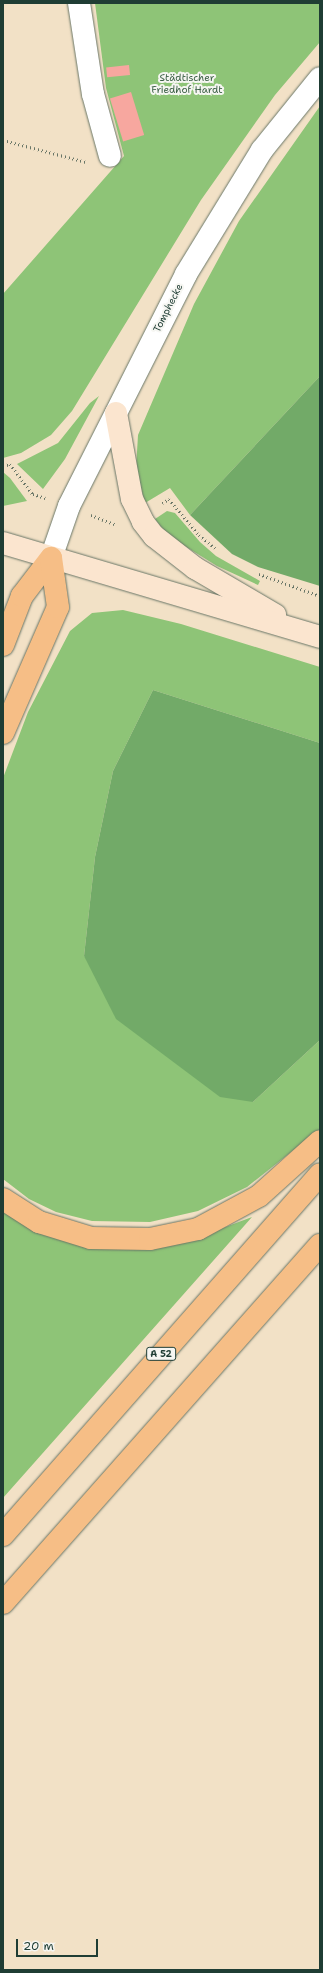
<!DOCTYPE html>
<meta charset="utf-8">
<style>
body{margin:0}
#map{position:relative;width:323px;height:1973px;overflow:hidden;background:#f2e1c6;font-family:"Shantell Sans",sans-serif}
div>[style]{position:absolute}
.green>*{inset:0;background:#8ec477}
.forest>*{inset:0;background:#72aa68}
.building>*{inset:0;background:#f7a79f;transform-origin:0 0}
.path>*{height:2.5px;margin-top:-1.25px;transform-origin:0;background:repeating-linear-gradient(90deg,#697667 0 1px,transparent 0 4px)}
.roads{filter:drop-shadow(0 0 1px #697667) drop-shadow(0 0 1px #697667)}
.minor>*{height:22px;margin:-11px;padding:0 11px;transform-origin:11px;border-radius:11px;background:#fff}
.secondary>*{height:22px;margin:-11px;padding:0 11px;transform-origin:11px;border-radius:11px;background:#fbe5cf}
.motorway>*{height:22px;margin:-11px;padding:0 11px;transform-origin:11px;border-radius:11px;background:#f6be86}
span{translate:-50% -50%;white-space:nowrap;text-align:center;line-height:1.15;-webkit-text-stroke:4px #f6f6f2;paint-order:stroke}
.shield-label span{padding:1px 3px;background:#f6f6f2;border:1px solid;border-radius:3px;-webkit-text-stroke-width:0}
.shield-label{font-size:9px;color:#1f3d34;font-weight:700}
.park-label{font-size:10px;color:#3b5f45}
.street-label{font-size:10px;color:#1f3d34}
.frame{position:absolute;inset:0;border:4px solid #1f3d34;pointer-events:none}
.scale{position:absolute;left:16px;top:1939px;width:82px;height:18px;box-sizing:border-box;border:2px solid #1f3d34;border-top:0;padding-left:5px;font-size:12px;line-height:14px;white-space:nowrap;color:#1f3d34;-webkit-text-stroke:3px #f6f6f2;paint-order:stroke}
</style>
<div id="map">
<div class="green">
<i style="clip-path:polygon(95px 3px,320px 3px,320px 42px,275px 95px,201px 200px,72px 411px,51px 435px,21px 453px,3px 458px,3px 294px,124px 156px,106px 88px)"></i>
<i style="clip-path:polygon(320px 106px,320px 376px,190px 515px,170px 488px,145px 503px,136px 469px,138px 435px,194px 304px,239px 221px)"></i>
<i style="clip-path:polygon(99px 396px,65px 459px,43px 489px,17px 464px,58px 443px,90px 403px)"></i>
<i style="clip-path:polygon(3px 472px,10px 478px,27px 501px,3px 506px)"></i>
<i style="clip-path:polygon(167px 511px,175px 513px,200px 542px,216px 556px,260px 581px,258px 585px,217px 566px,167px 535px,155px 519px)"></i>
<i style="clip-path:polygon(123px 610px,181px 624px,320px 667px,320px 743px,153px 690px,113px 771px,95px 857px,84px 956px,253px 1102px,320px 1040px,320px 1129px,247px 1187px,198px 1211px,150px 1222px,92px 1221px,56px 1212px,29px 1199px,3px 1179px,3px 778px,28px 712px,70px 631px,92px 613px)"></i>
<i style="clip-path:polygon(3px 1210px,48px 1234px,196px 1238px,252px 1217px,3px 1498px)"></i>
</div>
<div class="forest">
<i style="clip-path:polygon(320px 376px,320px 586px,258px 567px,232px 554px,190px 515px)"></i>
<i style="clip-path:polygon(153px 690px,320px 743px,320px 1040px,253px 1102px,220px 1097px,116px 1019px,84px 956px,95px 857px,113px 771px)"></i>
</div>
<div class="building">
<i style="left:129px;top:65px;width:10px;height:23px;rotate:84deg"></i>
<i style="left:131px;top:92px;width:45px;height:22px;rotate:73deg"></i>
</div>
<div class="path">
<i style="left:3px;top:140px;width:86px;rotate:14.8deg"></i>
<i style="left:3px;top:466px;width:7px;rotate:-16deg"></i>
<i style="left:10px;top:464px;width:38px;rotate:53deg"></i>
<i style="left:33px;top:494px;width:13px;rotate:18deg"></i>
<i style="left:162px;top:503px;width:8px;rotate:-30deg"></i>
<i style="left:169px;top:499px;width:47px;rotate:50.2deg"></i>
<i style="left:199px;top:535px;width:21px;rotate:39deg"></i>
<i style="left:91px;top:515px;width:26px;rotate:21deg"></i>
<i style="left:259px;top:574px;width:65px;rotate:19.8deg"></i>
</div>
<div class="roads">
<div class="minor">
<i style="left:79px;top:3px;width:92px;rotate:81.3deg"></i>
<i style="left:93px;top:94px;width:64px;rotate:74.7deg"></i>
<i style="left:51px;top:558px;width:55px;rotate:-70.9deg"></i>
<i style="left:69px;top:506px;width:260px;rotate:-63.2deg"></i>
<i style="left:186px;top:274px;width:145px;rotate:-58.5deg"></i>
<i style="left:262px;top:150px;width:92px;rotate:-51.1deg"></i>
</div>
<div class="secondary">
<i style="left:116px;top:413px;width:87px;rotate:79.5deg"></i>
<i style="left:132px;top:499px;width:25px;rotate:64deg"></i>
<i style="left:143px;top:522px;width:18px;rotate:52deg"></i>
<i style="left:154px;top:536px;width:52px;rotate:38deg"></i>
<i style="left:195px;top:568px;width:93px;rotate:30.4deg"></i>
<i style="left:3px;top:543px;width:331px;rotate:16.5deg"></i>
</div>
<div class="motorway">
<i style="left:3px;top:645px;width:53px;rotate:-68.8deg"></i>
<i style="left:22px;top:596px;width:48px;rotate:-52.7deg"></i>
<i style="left:3px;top:733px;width:137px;rotate:-66.4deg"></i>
<i style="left:58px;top:607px;width:49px;rotate:-98.1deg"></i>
<i style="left:3px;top:1199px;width:43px;rotate:32.6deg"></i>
<i style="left:39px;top:1222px;width:54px;rotate:17.1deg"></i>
<i style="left:91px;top:1238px;width:59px;rotate:1deg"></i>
<i style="left:150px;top:1239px;width:49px;rotate:-11.8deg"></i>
<i style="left:198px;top:1229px;width:69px;rotate:-28.4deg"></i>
<i style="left:259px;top:1196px;width:82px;rotate:-42deg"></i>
<i style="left:3px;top:1535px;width:480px;rotate:-48.7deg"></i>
<i style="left:3px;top:1603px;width:478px;rotate:-48.5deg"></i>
</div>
</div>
<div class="shield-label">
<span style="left:161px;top:1354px">A 52</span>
</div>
<div class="park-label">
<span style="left:187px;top:83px">Städtischer<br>Friedhof Hardt</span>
</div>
<div class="street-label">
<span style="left:168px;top:308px;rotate:-63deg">Tomphecke</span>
</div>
<div class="frame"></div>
<div class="scale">20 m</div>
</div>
